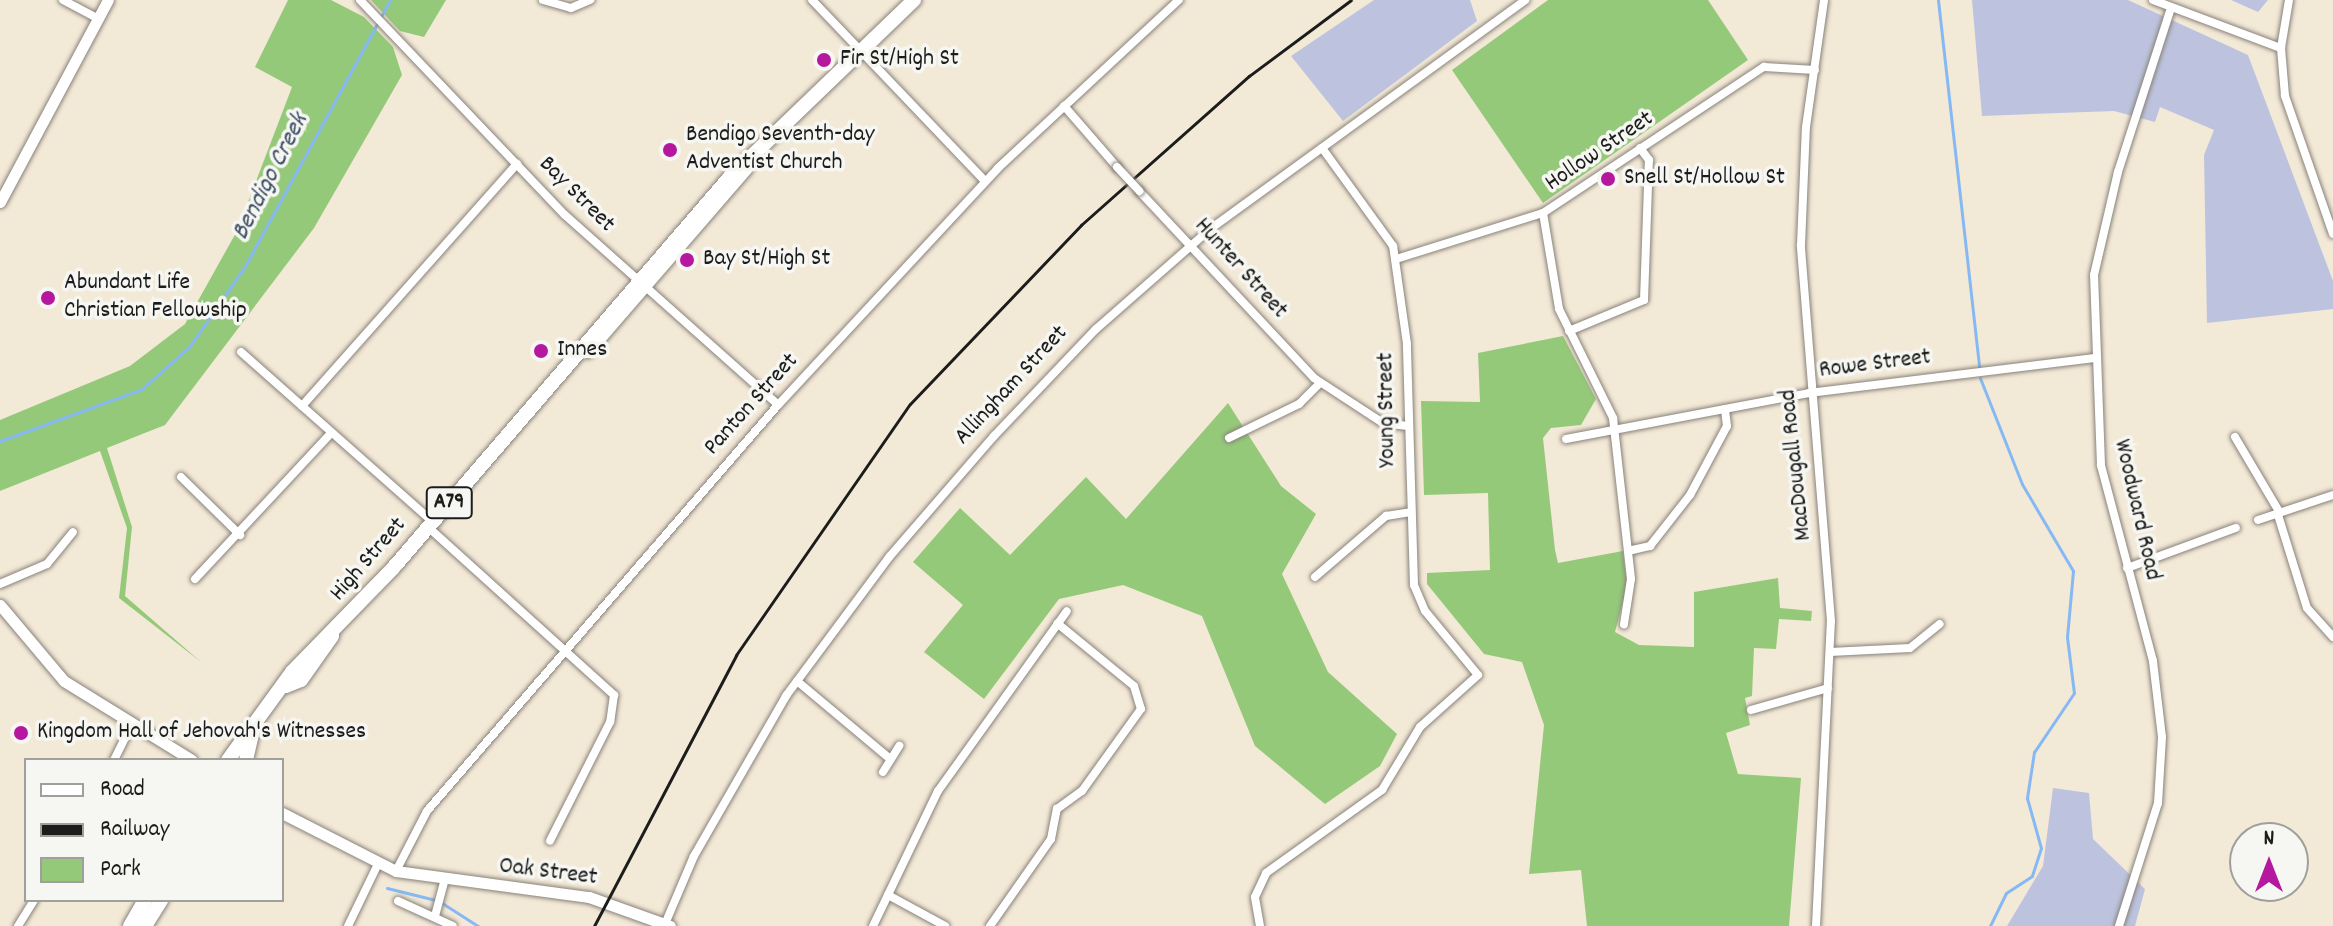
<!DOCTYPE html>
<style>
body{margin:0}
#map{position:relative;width:2333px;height:926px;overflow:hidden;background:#f3e9d7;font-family:Dekko,sans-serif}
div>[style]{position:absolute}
.industrial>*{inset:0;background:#bdc3de}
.green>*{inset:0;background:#95c97a}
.stream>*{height:3px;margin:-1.5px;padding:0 1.5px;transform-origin:1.5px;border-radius:1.5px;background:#86b9f4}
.roads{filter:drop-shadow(0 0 2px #88827a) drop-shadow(0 0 2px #88827a)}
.street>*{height:8px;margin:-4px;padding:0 4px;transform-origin:4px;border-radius:4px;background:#fff}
.secondary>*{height:11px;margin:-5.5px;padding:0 5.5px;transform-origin:5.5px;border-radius:5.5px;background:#fff}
.highway>*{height:14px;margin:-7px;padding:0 7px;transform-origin:7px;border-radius:7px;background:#fff}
.rail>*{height:3px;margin:-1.5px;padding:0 1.5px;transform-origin:1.5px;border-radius:1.5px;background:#1c1c1c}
.bridges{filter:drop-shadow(0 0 2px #88827a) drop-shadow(0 0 2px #88827a)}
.street-bridge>*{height:8px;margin:-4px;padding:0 4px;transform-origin:4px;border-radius:4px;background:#fff}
.dots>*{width:22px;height:22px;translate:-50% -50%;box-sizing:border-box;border:4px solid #f6f6f2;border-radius:50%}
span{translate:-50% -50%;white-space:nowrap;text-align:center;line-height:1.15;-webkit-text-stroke:7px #f6f6f2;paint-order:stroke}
.shield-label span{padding:2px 6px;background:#f6f6f2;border:2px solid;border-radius:6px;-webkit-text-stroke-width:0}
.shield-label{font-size:22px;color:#1c1c1c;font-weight:700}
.poi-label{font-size:24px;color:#1c1c1c}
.left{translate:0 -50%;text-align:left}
.street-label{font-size:24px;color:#1c1c1c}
.water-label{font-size:26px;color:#415368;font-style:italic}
.legend{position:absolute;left:24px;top:758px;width:260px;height:144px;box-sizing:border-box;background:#f6f6f2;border:2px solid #9f9f9c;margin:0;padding:10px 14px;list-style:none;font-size:24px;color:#1c1c1c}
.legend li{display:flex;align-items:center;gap:16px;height:40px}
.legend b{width:40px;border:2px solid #9f9f9c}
.north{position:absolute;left:2229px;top:822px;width:80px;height:80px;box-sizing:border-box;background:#f6f6f2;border:2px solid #9f9f9c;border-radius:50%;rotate:0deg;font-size:22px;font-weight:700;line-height:32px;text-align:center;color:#1c1c1c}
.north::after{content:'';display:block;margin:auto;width:28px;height:36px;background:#b5179e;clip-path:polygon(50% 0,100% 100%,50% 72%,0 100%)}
</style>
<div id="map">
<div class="industrial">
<i style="clip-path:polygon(1374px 0,1470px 0,1477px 21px,1343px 121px,1291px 56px)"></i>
<i style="clip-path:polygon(1972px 0,2128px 0,2248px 55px,2333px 281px,2333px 309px,2207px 323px,2204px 155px,2214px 130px,2160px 107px,2155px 122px,2114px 111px,1982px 116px)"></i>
<i style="clip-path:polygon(2231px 0,2268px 0,2258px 12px)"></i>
<i style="clip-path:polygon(2053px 788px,2089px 793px,2093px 839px,2145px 889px,2135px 926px,2007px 926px,2043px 866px)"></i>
</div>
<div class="green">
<i style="clip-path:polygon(288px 0,331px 0,364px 17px,393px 47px,402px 75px,314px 228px,165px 425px,107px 448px,132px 527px,125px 596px,201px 662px,119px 598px,127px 528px,100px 451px,0 491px,0 420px,130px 366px,185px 324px,237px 231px,292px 87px,255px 67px)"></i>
<i style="clip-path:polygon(371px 0,446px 0,424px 37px,400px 31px)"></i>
<i style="clip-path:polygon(1548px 0,1708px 0,1748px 60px,1543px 203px,1452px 70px)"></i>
<i style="clip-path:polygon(1563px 336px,1596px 399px,1581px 425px,1551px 428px,1543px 438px,1555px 550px,1558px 563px,1623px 551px,1627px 586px,1615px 632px,1639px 645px,1694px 647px,1694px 592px,1778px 578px,1780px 608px,1812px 611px,1811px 621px,1779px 619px,1776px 649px,1754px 648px,1752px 696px,1745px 698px,1750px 725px,1726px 733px,1738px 774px,1801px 778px,1789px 926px,1587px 926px,1581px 870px,1529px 874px,1544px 725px,1522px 662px,1484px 654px,1427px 584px,1427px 573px,1490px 570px,1488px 493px,1424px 495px,1421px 401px,1480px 402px,1478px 353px)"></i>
<i style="clip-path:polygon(1228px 403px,1281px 486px,1316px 514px,1282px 574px,1328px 672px,1397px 734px,1380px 766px,1325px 804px,1255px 746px,1202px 616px,1123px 585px,1059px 599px,984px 699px,924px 652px,963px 605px,913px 562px,960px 508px,1010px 555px,1086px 477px,1126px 519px)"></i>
</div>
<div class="stream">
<i style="left:1938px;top:0;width:370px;rotate:83.6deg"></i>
<i style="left:1980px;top:378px;width:114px;rotate:68.4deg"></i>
<i style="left:2022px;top:484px;width:101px;rotate:59.6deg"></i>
<i style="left:2073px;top:571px;width:66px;rotate:95.2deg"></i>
<i style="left:2067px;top:637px;width:56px;rotate:82.9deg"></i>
<i style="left:2074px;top:693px;width:71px;rotate:124.1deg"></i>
<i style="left:2034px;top:752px;width:47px;rotate:98.7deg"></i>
<i style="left:2027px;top:798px;width:52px;rotate:74.4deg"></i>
<i style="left:2041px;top:848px;width:29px;rotate:108deg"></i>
<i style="left:2032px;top:876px;width:31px;rotate:147deg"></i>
<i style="left:2006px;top:893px;width:37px;rotate:116deg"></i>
<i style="left:0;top:441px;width:151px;rotate:-20.1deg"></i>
<i style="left:142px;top:389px;width:64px;rotate:-41.9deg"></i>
<i style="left:190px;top:346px;width:97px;rotate:-55.5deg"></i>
<i style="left:245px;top:266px;width:303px;rotate:-61.4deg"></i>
<i style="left:387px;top:888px;width:50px;rotate:13.8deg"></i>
<i style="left:442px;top:903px;width:43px;rotate:32.6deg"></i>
</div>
<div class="roads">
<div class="street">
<i style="left:63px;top:0;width:40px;rotate:28deg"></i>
<i style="left:360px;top:0;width:297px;rotate:46.4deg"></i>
<i style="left:565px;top:215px;width:285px;rotate:41.7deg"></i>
<i style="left:543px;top:0;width:29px;rotate:16deg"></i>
<i style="left:571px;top:8px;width:21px;rotate:-23deg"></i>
<i style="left:812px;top:0;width:250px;rotate:46.3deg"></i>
<i style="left:2153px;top:0;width:137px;rotate:20.6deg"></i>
<i style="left:2289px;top:0;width:49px;rotate:99.5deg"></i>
<i style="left:2281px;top:48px;width:48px;rotate:85.2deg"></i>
<i style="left:2285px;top:96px;width:146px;rotate:70.8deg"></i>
<i style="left:1064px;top:106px;width:81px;rotate:49deg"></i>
<i style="left:1139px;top:191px;width:256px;rotate:46.9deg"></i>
<i style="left:1314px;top:378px;width:82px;rotate:33.1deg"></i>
<i style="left:1383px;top:423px;width:25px;rotate:7deg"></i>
<i style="left:1543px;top:213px;width:97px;rotate:80.5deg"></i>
<i style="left:1559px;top:309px;width:122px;rotate:63.6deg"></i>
<i style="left:1613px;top:418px;width:162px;rotate:83.6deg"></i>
<i style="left:1631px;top:579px;width:46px;rotate:98.8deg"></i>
<i style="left:1396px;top:259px;width:154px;rotate:-17.4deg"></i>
<i style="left:1543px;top:213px;width:265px;rotate:-33.5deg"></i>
<i style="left:1764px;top:67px;width:51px;rotate:3.4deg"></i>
<i style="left:1569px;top:331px;width:81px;rotate:-22.5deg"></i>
<i style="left:1644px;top:300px;width:140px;rotate:-88deg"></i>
<i style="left:1649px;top:160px;width:15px;rotate:-127deg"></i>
<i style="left:241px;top:352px;width:256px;rotate:41.5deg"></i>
<i style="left:302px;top:406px;width:324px;rotate:-48.4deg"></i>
<i style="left:2235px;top:437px;width:88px;rotate:59.4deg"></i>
<i style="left:1229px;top:438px;width:78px;rotate:-25.9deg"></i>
<i style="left:1299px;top:404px;width:30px;rotate:-45deg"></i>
<i style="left:1566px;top:439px;width:247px;rotate:-10.7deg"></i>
<i style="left:1809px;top:393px;width:288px;rotate:-7deg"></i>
<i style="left:181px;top:477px;width:83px;rotate:44.5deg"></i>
<i style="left:2278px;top:515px;width:97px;rotate:72.7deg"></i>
<i style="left:2307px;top:608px;width:39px;rotate:48deg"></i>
<i style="left:2258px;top:520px;width:79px;rotate:-18.4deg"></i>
<i style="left:428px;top:527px;width:251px;rotate:42.1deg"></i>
<i style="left:614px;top:695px;width:27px;rotate:98deg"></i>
<i style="left:610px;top:722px;width:133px;rotate:116.8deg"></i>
<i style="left:1628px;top:551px;width:23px;rotate:-13deg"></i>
<i style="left:1650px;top:546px;width:65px;rotate:-51.9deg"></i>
<i style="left:1690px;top:495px;width:78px;rotate:-61.8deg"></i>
<i style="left:1727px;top:426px;width:17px;rotate:-97deg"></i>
<i style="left:2127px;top:568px;width:116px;rotate:-20.2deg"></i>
<i style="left:1315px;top:577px;width:94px;rotate:-40.7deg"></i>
<i style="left:1386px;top:516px;width:25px;rotate:-9deg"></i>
<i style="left:195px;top:579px;width:200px;rotate:-47deg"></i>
<i style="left:0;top:584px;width:51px;rotate:-23.1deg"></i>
<i style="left:47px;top:564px;width:41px;rotate:-50.9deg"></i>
<i style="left:1830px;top:652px;width:80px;rotate:-2.9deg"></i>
<i style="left:1910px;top:648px;width:38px;rotate:-39deg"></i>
<i style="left:797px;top:681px;width:119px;rotate:39.9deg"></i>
<i style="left:1751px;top:710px;width:80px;rotate:-15.9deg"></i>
<i style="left:114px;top:760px;width:40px;rotate:-63.4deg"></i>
<i style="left:883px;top:772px;width:31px;rotate:-58deg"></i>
<i style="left:396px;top:871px;width:68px;rotate:-62.7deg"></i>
<i style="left:427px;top:811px;width:537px;rotate:-49.16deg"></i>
<i style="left:778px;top:405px;width:323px;rotate:-47.1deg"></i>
<i style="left:998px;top:168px;width:247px;rotate:-42.9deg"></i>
<i style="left:888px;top:895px;width:65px;rotate:28.5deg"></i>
<i style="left:398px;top:901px;width:60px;rotate:24.4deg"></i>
<i style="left:435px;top:916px;width:34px;rotate:-75deg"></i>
<i style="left:665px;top:924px;width:74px;rotate:-66.9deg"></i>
<i style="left:694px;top:856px;width:185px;rotate:-60.1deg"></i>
<i style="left:786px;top:696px;width:174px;rotate:-53.4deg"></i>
<i style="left:890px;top:556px;width:159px;rotate:-49.1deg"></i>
<i style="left:994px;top:436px;width:148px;rotate:-46.4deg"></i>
<i style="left:1096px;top:329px;width:150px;rotate:-41.2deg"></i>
<i style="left:1209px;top:230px;width:391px;rotate:-36deg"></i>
<i style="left:18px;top:926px;width:31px;rotate:-58deg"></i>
<i style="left:348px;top:926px;width:69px;rotate:-64.2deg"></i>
<i style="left:873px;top:926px;width:150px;rotate:-64.3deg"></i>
<i style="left:938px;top:791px;width:221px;rotate:-54.4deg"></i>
<i style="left:990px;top:926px;width:106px;rotate:-55deg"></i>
<i style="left:1051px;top:839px;width:31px;rotate:-79deg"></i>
<i style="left:1057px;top:809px;width:31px;rotate:-36deg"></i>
<i style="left:1082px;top:791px;width:101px;rotate:-54.3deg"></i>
<i style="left:1141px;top:709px;width:24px;rotate:-107deg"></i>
<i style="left:1134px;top:686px;width:99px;rotate:-140.7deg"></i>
<i style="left:1260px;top:926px;width:29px;rotate:-100deg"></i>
<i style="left:1255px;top:897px;width:26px;rotate:-65deg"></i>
<i style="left:1266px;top:873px;width:143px;rotate:-35.6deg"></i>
<i style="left:1382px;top:790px;width:74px;rotate:-58.9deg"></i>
<i style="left:1420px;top:727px;width:78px;rotate:-41.9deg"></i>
<i style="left:1478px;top:675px;width:83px;rotate:-129.6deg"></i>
<i style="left:1425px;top:611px;width:28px;rotate:-113deg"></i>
<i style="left:1414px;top:585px;width:241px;rotate:-91.7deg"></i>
<i style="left:1407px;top:344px;width:99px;rotate:-98.1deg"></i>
<i style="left:1393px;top:246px;width:121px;rotate:-125.9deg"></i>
<i style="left:1816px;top:926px;width:305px;rotate:-87.2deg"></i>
<i style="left:1831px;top:621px;width:377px;rotate:-94.6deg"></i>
<i style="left:1801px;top:245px;width:118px;rotate:-87.6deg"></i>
<i style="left:1806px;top:127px;width:128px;rotate:-81.9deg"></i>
<i style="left:2119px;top:926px;width:129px;rotate:-72.4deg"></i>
<i style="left:2158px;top:803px;width:66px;rotate:-86.5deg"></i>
<i style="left:2162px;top:737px;width:77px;rotate:-96.8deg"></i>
<i style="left:2153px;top:661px;width:203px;rotate:-104.9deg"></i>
<i style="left:2101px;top:465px;width:190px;rotate:-92.1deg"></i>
<i style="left:2094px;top:275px;width:106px;rotate:-76.9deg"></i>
<i style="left:2118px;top:172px;width:172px;rotate:-72.1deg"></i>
</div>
<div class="secondary">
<i style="left:0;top:202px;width:229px;rotate:-61.9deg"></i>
<i style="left:0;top:605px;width:99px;rotate:49.9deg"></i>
<i style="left:64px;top:681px;width:150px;rotate:31.7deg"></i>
<i style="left:282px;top:813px;width:128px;rotate:27deg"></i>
<i style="left:396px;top:871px;width:195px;rotate:7.7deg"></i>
<i style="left:589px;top:897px;width:86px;rotate:19.7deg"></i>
</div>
<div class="highway">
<i style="left:588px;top:351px;width:242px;rotate:-49.2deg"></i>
<i style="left:286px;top:686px;width:16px;rotate:-22deg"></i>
<i style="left:301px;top:680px;width:54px;rotate:-54.8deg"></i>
<i style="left:228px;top:760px;width:109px;rotate:-54deg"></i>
<i style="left:292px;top:672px;width:146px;rotate:-45.8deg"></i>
<i style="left:394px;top:567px;width:513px;rotate:-49.27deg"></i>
<i style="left:729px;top:178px;width:257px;rotate:-43.9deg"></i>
<i style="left:246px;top:760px;width:32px;rotate:-77deg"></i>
<i style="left:130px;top:926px;width:30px;rotate:-60deg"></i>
<i style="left:145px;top:926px;width:31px;rotate:-58deg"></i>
</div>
</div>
<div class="rail">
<i style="left:594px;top:926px;width:306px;rotate:-62.3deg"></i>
<i style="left:736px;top:655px;width:305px;rotate:-55.3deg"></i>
<i style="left:910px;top:404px;width:248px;rotate:-46.3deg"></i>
<i style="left:1081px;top:225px;width:225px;rotate:-41.6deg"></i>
<i style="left:1249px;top:76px;width:127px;rotate:-36.7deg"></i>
</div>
<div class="bridges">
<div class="street-bridge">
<i style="left:1117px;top:167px;width:33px;rotate:47deg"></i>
</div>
</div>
<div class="dots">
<i style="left:824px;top:60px;background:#b5179e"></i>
<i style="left:670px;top:150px;background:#b5179e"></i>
<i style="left:1608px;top:179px;background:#b5179e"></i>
<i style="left:687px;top:260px;background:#b5179e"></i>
<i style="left:48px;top:298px;background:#b5179e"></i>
<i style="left:541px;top:351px;background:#b5179e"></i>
<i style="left:21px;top:733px;background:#b5179e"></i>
</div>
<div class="shield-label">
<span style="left:449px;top:503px">A79</span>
</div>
<div class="poi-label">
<span class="left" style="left:840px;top:60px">Fir St/High St</span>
<span class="left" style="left:686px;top:150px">Bendigo Seventh-day<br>Adventist Church</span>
<span class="left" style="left:1624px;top:179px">Snell St/Hollow St</span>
<span class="left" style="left:703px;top:260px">Bay St/High St</span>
<span class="left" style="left:64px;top:298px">Abundant Life<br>Christian Fellowship</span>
<span class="left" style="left:557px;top:351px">Innes</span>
<span class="left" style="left:37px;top:733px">Kingdom Hall of Jehovah's Witnesses</span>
</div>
<div class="street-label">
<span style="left:1600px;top:152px;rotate:-34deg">Hollow Street</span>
<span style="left:576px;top:195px;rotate:45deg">Bay Street</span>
<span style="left:1240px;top:269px;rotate:48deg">Hunter Street</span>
<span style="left:1875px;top:365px;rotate:-7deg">Rowe Street</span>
<span style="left:1012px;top:386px;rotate:-47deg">Allingham Street</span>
<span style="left:752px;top:405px;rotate:-48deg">Panton Street</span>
<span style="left:1388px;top:410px;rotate:-91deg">Young Street</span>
<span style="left:1797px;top:465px;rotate:-96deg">MacDougall Road</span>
<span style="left:2136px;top:510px;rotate:77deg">Woodward Road</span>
<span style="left:369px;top:560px;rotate:-49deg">High Street</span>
<span style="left:548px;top:873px;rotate:7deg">Oak Street</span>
</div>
<div class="water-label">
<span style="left:271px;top:177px;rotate:-63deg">Bendigo Creek</span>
</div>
<ul class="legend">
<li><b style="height:10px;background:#fff"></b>Road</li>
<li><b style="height:10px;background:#1c1c1c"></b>Railway</li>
<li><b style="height:22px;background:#95c97a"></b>Park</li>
</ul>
<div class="north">N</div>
</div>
